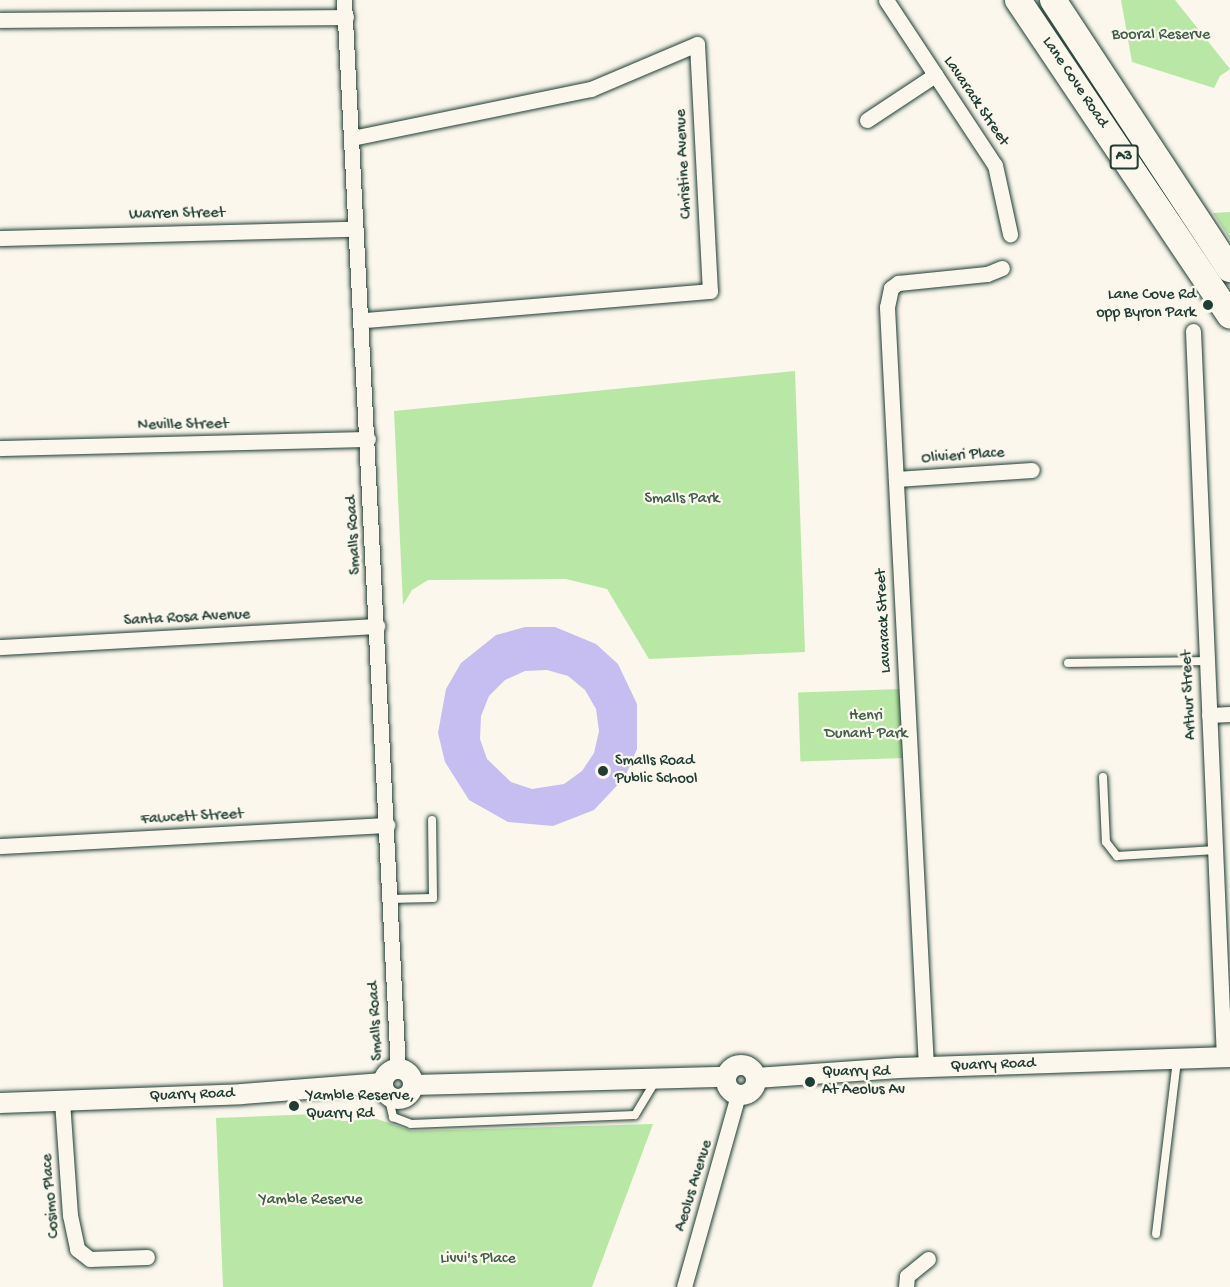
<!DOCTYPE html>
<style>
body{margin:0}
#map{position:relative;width:1230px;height:1287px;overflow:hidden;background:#fbf7ec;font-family:"Gochi Hand",sans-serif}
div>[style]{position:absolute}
.green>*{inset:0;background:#b9e7a6;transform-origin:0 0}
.building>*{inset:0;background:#c6bef0}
.roads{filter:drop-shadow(0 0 2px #1f3d34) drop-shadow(0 0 2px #1f3d34)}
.service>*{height:8px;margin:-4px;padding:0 4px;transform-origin:4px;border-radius:4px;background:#fbf7ec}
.minor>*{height:15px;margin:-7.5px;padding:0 7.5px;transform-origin:7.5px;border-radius:7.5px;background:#fbf7ec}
.tertiary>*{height:20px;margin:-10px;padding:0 10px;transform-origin:10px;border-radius:10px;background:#fbf7ec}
.tertiary>.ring{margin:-10px;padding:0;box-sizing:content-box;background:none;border:20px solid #fbf7ec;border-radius:50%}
.trunk>*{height:26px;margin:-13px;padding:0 13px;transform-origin:13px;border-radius:13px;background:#fbf7ec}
.dots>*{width:16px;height:16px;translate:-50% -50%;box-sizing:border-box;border:3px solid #fbf7ec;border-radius:50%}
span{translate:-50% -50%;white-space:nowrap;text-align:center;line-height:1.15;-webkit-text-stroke:4.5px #fbf7ec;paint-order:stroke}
.shield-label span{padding:2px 4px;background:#fbf7ec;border:2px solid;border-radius:4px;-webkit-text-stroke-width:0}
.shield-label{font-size:15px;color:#1f3d34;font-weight:700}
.park-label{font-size:16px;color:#3e5f4b}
.street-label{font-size:16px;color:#1f3d34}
.poi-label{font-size:16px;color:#1f3d34}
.right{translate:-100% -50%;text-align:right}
.left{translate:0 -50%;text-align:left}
</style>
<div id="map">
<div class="green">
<i style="clip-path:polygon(1121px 0,1175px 0,1230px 69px,1220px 76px,1214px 88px,1132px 62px)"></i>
<i style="clip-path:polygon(1230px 212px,1230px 239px,1213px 213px)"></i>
<i style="clip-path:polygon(795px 371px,805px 652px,649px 659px,607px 589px,566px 579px,428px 580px,412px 590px,403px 605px,394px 411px)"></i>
<i style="left:901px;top:689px;width:69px;height:103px;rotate:88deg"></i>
<i style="clip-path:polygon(315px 1114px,344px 1121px,377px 1119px,412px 1131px,653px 1124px,592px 1287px,223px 1287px,216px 1118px)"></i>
</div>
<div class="building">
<i style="clip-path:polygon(evenodd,525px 627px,555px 627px,596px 644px,618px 664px,637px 704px,637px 749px,625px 777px,594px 810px,553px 826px,508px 822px,469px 800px,445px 762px,438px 733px,446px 689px,461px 663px,496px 635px,525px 627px,547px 670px,568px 676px,585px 690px,596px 709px,599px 731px,594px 753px,582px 771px,564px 784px,532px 789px,511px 782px,487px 759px,480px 739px,481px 716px,489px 696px,505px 680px,525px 671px,547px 670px)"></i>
</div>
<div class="roads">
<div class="service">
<i style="left:1068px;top:663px;width:139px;rotate:-0.8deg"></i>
<i style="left:1103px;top:777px;width:65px;rotate:87.4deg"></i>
<i style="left:1106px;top:842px;width:18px;rotate:52deg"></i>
<i style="left:1117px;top:856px;width:99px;rotate:-3.5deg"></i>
<i style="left:389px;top:899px;width:44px;rotate:-1.3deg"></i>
<i style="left:433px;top:898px;width:78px;rotate:-90.7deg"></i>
<i style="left:388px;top:1095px;width:23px;rotate:77deg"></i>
<i style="left:393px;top:1117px;width:19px;rotate:21deg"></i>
<i style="left:411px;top:1124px;width:224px;rotate:-2.3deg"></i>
<i style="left:635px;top:1115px;width:41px;rotate:-59deg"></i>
<i style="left:1156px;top:1234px;width:175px;rotate:-83.1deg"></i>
</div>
<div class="minor">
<i style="left:344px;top:0;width:1070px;rotate:87.11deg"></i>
<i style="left:886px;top:0;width:198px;rotate:56.6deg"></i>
<i style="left:995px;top:165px;width:71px;rotate:77.7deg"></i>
<i style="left:0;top:20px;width:346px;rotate:-0.5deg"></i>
<i style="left:867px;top:120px;width:82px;rotate:-33.5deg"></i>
<i style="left:352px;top:138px;width:244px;rotate:-11.6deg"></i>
<i style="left:591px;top:89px;width:115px;rotate:-23deg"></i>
<i style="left:697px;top:44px;width:247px;rotate:87deg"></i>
<i style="left:710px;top:291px;width:350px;rotate:175.2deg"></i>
<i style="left:0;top:238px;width:355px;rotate:-1.5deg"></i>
<i style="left:1193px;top:331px;width:728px;rotate:87.56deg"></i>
<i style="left:0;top:448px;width:368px;rotate:-1.4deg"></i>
<i style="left:896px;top:479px;width:136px;rotate:-3.8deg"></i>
<i style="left:0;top:647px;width:378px;rotate:-3.2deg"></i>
<i style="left:1209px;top:715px;width:21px;rotate:-3deg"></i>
<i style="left:0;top:846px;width:388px;rotate:-3.1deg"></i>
<i style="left:926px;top:1067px;width:761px;rotate:-92.94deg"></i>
<i style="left:887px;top:307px;width:19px;rotate:-78deg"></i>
<i style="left:891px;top:288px;width:9px;rotate:-36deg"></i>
<i style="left:898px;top:283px;width:89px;rotate:-5.8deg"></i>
<i style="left:987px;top:274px;width:16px;rotate:-22deg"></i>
<i style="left:62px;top:1101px;width:114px;rotate:86deg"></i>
<i style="left:70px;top:1215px;width:35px;rotate:78deg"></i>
<i style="left:77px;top:1249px;width:16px;rotate:38deg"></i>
<i style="left:90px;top:1259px;width:57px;rotate:-2deg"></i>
<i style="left:684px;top:1287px;width:199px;rotate:-74.3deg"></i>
<i style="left:906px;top:1287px;width:11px;rotate:-85deg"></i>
<i style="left:907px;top:1276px;width:27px;rotate:-39deg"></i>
</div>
<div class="tertiary">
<i class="ring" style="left:726px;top:1065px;width:10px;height:10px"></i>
<i class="ring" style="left:383px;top:1069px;width:10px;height:10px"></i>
<i style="left:756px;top:1078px;width:143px;rotate:-4deg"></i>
<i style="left:899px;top:1068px;width:331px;rotate:-1.9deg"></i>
<i style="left:413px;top:1085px;width:313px;rotate:-1.5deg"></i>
<i style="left:0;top:1103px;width:242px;rotate:-2.1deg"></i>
<i style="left:242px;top:1094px;width:141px;rotate:-4.5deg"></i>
</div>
<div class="trunk">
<i style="left:1018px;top:0;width:380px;rotate:56.1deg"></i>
<i style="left:1053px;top:0;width:322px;rotate:56.7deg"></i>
</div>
</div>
<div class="dots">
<i style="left:1208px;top:305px;background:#1f3d34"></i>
<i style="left:603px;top:771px;background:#1f3d34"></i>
<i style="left:810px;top:1082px;background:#1f3d34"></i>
<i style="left:294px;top:1106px;background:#1f3d34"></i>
</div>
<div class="shield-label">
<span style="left:1124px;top:157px">A3</span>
</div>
<div class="park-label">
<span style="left:1161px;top:36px">Booral Reserve</span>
<span style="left:682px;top:500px">Smalls Park</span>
<span style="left:866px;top:726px">Henri<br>Dunant Park</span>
<span style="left:311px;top:1201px">Yamble Reserve</span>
<span style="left:478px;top:1260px">Livvi's Place</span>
</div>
<div class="street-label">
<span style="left:1074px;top:83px;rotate:56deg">Lane Cove Road</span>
<span style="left:975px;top:102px;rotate:56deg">Lavarack Street</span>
<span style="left:685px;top:164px;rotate:-93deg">Christine Avenue</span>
<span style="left:177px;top:215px;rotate:-1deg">Warren Street</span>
<span style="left:183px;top:426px;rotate:-1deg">Neville Street</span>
<span style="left:963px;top:457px;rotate:-4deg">Olivieri Place</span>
<span style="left:355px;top:535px;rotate:-93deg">Smalls Road</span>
<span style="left:187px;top:619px;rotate:-3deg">Santa Rosa Avenue</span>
<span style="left:885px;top:621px;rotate:-93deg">Lavarack Street</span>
<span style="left:1190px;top:695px;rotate:-93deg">Arthur Street</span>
<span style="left:192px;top:818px;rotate:-3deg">Fawcett Street</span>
<span style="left:377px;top:1021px;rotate:-93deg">Smalls Road</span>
<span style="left:993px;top:1066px;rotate:-2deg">Quarry Road</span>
<span style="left:192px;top:1096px;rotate:-2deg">Quarry Road</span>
<span style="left:695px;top:1186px;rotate:-73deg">Aeolus Avenue</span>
<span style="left:52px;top:1196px;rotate:-95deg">Cosimo Place</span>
</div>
<div class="poi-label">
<span class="right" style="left:1196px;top:305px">Lane Cove Rd<br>opp Byron Park</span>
<span class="left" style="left:615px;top:771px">Smalls Road<br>Public School</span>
<span class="left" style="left:822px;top:1082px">Quarry Rd<br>At Aeolus Av</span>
<span class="left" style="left:306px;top:1106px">Yamble Reserve,<br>Quarry Rd</span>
</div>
</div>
